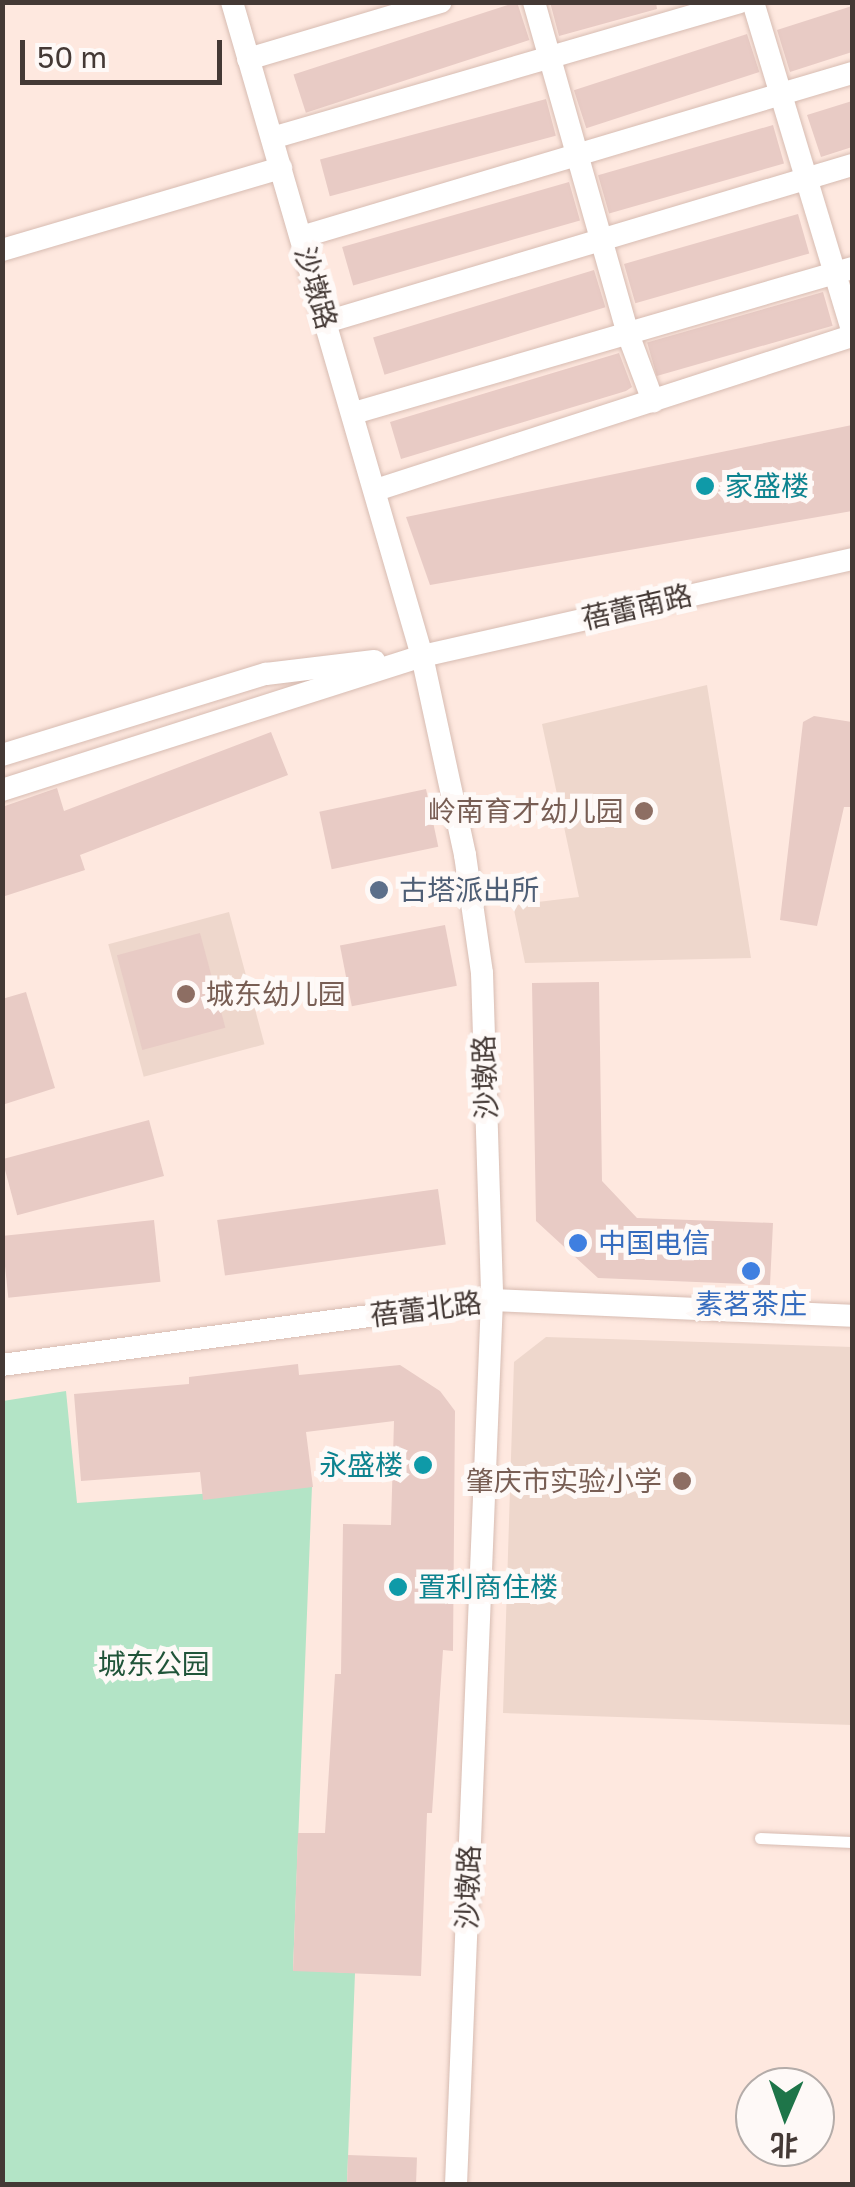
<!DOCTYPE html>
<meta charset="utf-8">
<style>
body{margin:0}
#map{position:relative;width:855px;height:2187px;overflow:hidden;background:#fee8df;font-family:"Golos Text","Noto Sans SC",sans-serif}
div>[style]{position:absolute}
.education>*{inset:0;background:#eed7cc;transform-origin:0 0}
.green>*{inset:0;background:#b3e4c6}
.building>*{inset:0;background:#e8cbc5;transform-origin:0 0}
.roads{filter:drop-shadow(0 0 2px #d7bcb2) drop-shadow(0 0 2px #d7bcb2)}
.service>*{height:11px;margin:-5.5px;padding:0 5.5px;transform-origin:5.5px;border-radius:5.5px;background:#fff}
.minor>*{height:22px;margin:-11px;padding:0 11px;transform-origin:11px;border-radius:11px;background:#fff}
.dots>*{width:28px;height:28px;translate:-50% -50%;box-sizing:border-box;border:5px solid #fef9f7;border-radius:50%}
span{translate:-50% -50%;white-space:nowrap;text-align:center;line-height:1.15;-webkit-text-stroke:10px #fef9f7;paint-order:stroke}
.street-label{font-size:28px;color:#443935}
.culture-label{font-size:28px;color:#0d838f}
.left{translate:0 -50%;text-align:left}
.right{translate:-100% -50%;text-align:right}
.education-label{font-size:28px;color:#785e54}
.service-label{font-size:28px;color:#4e5e75}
.shop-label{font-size:28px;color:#366cbe}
.park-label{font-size:28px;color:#205439}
.frame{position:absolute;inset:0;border:5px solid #443935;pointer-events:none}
.north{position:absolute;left:735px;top:2067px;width:100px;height:100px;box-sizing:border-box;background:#fef9f7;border:2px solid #b4aca9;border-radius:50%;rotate:182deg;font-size:28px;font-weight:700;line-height:40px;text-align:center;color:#443935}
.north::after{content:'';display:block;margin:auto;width:35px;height:45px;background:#1e7549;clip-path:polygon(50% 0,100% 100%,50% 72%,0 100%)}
.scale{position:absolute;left:20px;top:40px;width:202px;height:45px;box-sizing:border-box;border:5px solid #443935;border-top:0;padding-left:12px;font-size:30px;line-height:35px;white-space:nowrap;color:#443935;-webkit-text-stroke:8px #fef9f7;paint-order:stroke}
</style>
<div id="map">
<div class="education">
<i style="clip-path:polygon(707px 685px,751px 958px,525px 963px,513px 905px,579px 897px,542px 724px)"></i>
<i style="left:229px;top:912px;width:137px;height:125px;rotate:75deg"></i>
<i style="clip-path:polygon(546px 1337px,852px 1347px,852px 1725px,503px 1713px,514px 1362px)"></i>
</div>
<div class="green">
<i style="clip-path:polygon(66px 1391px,77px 1503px,312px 1486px,293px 1970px,355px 1973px,347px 2184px,3px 2184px,3px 1401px)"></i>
</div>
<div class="building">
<i style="left:517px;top:2px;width:40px;height:235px;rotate:72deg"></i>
<i style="clip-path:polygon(550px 2px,656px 2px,657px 9px,559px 36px)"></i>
<i style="clip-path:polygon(852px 6px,852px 52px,790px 72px,777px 30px)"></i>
<i style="left:747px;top:34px;width:40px;height:182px;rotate:72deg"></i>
<i style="left:546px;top:99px;width:38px;height:234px;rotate:75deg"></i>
<i style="clip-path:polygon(852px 101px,852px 147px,821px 157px,807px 115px)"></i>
<i style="left:773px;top:125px;width:40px;height:182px;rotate:74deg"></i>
<i style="left:569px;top:182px;width:40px;height:236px;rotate:74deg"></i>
<i style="left:798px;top:214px;width:41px;height:181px;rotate:74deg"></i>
<i style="left:594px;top:270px;width:39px;height:231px;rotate:73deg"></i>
<i style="left:823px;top:292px;width:35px;height:183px;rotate:74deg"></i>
<i style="clip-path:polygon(619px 353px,632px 387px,626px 391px,401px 459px,390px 422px)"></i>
<i style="clip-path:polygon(852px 425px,852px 511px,430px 585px,406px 517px)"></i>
<i style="clip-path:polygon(814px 716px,852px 722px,852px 807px,844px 807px,817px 926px,780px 920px,803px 722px)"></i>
<i style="clip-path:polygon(271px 732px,288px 775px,80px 855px,85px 870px,2px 897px,2px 807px,57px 788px,64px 811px)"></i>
<i style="left:426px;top:789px;width:59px;height:109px;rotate:78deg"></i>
<i style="left:445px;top:925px;width:62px;height:107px;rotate:79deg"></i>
<i style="left:200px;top:933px;width:98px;height:86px;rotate:75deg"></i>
<i style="clip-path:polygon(599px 982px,602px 1181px,637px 1218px,773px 1223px,770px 1285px,598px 1278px,536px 1221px,532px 983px)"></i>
<i style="clip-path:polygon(26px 992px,55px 1088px,2px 1105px,2px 999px)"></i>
<i style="left:149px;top:1120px;width:58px;height:152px;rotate:75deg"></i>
<i style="left:438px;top:1189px;width:56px;height:223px;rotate:82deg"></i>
<i style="left:154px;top:1220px;width:62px;height:153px;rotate:84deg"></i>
<i style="clip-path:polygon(298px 1364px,299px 1375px,400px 1365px,440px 1391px,455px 1411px,453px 1651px,443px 1650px,432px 1813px,427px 1813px,421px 1976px,293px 1971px,298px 1833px,325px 1833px,335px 1674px,341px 1674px,343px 1524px,391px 1525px,394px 1421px,306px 1432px,313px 1487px,203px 1500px,200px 1472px,81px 1481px,74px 1394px,189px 1384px,189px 1377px)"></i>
<i style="left:348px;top:2155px;width:69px;height:29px;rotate:2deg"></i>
</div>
<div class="roads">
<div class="service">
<i style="left:760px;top:1838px;width:92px;rotate:2.5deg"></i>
</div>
<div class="minor">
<i style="left:232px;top:2px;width:681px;rotate:73.8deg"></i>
<i style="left:422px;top:656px;width:204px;rotate:77.8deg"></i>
<i style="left:465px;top:855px;width:119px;rotate:81.8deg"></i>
<i style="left:482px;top:973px;width:327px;rotate:88.2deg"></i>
<i style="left:492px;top:1300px;width:885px;rotate:92.33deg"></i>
<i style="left:534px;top:2px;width:345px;rotate:74.2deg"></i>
<i style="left:628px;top:334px;width:72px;rotate:69.5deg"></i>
<i style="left:753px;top:2px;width:342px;rotate:73.2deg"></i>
<i style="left:248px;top:59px;width:201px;rotate:-16.5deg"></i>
<i style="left:272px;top:138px;width:486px;rotate:-16.2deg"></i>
<i style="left:301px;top:237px;width:575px;rotate:-16.58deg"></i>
<i style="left:2px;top:250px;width:291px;rotate:-16.4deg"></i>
<i style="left:326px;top:322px;width:549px;rotate:-16.62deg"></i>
<i style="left:354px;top:413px;width:519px;rotate:-16.23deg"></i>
<i style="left:376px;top:490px;width:500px;rotate:-17.93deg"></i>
<i style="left:2px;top:755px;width:276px;rotate:-17.1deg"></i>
<i style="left:266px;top:674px;width:109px;rotate:-6.9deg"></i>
<i style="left:2px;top:790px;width:441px;rotate:-17.7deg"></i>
<i style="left:422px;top:656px;width:441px;rotate:-12.7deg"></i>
<i style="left:2px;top:1365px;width:494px;rotate:-7.6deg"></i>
<i style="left:492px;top:1300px;width:360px;rotate:2.5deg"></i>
</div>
</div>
<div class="dots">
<i style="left:705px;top:486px;background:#0f9aa8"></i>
<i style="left:644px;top:811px;background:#8d6e63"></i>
<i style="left:379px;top:890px;background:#5c6f8a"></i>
<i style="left:186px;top:994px;background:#8d6e63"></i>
<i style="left:578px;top:1243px;background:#3f7fe0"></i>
<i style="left:751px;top:1271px;background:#3f7fe0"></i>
<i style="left:423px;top:1465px;background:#0f9aa8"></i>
<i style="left:682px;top:1481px;background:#8d6e63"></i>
<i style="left:398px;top:1587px;background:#0f9aa8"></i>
</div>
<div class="street-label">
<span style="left:316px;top:288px;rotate:74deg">沙墩路</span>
<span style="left:637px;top:607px;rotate:-13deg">蓓蕾南路</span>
<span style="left:485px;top:1077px;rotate:-92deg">沙墩路</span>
<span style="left:426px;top:1309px;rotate:-7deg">蓓蕾北路</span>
<span style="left:468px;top:1887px;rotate:-88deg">沙墩路</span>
</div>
<div class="culture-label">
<span class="left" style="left:725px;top:486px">家盛楼</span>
<span class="right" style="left:403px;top:1465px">永盛楼</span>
<span class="left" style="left:418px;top:1587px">置利商住楼</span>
</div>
<div class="education-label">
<span class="right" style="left:624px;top:811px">岭南育才幼儿园</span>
<span class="left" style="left:206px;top:994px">城东幼儿园</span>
<span class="right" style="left:662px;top:1481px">肇庆市实验小学</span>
</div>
<div class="service-label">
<span class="left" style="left:399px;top:890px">古塔派出所</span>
</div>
<div class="shop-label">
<span class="left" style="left:598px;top:1243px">中国电信</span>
<span style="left:751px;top:1304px">素茗茶庄</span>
</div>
<div class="park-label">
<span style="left:154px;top:1664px">城东公园</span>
</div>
<div class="frame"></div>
<div class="north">北</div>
<div class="scale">50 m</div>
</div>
